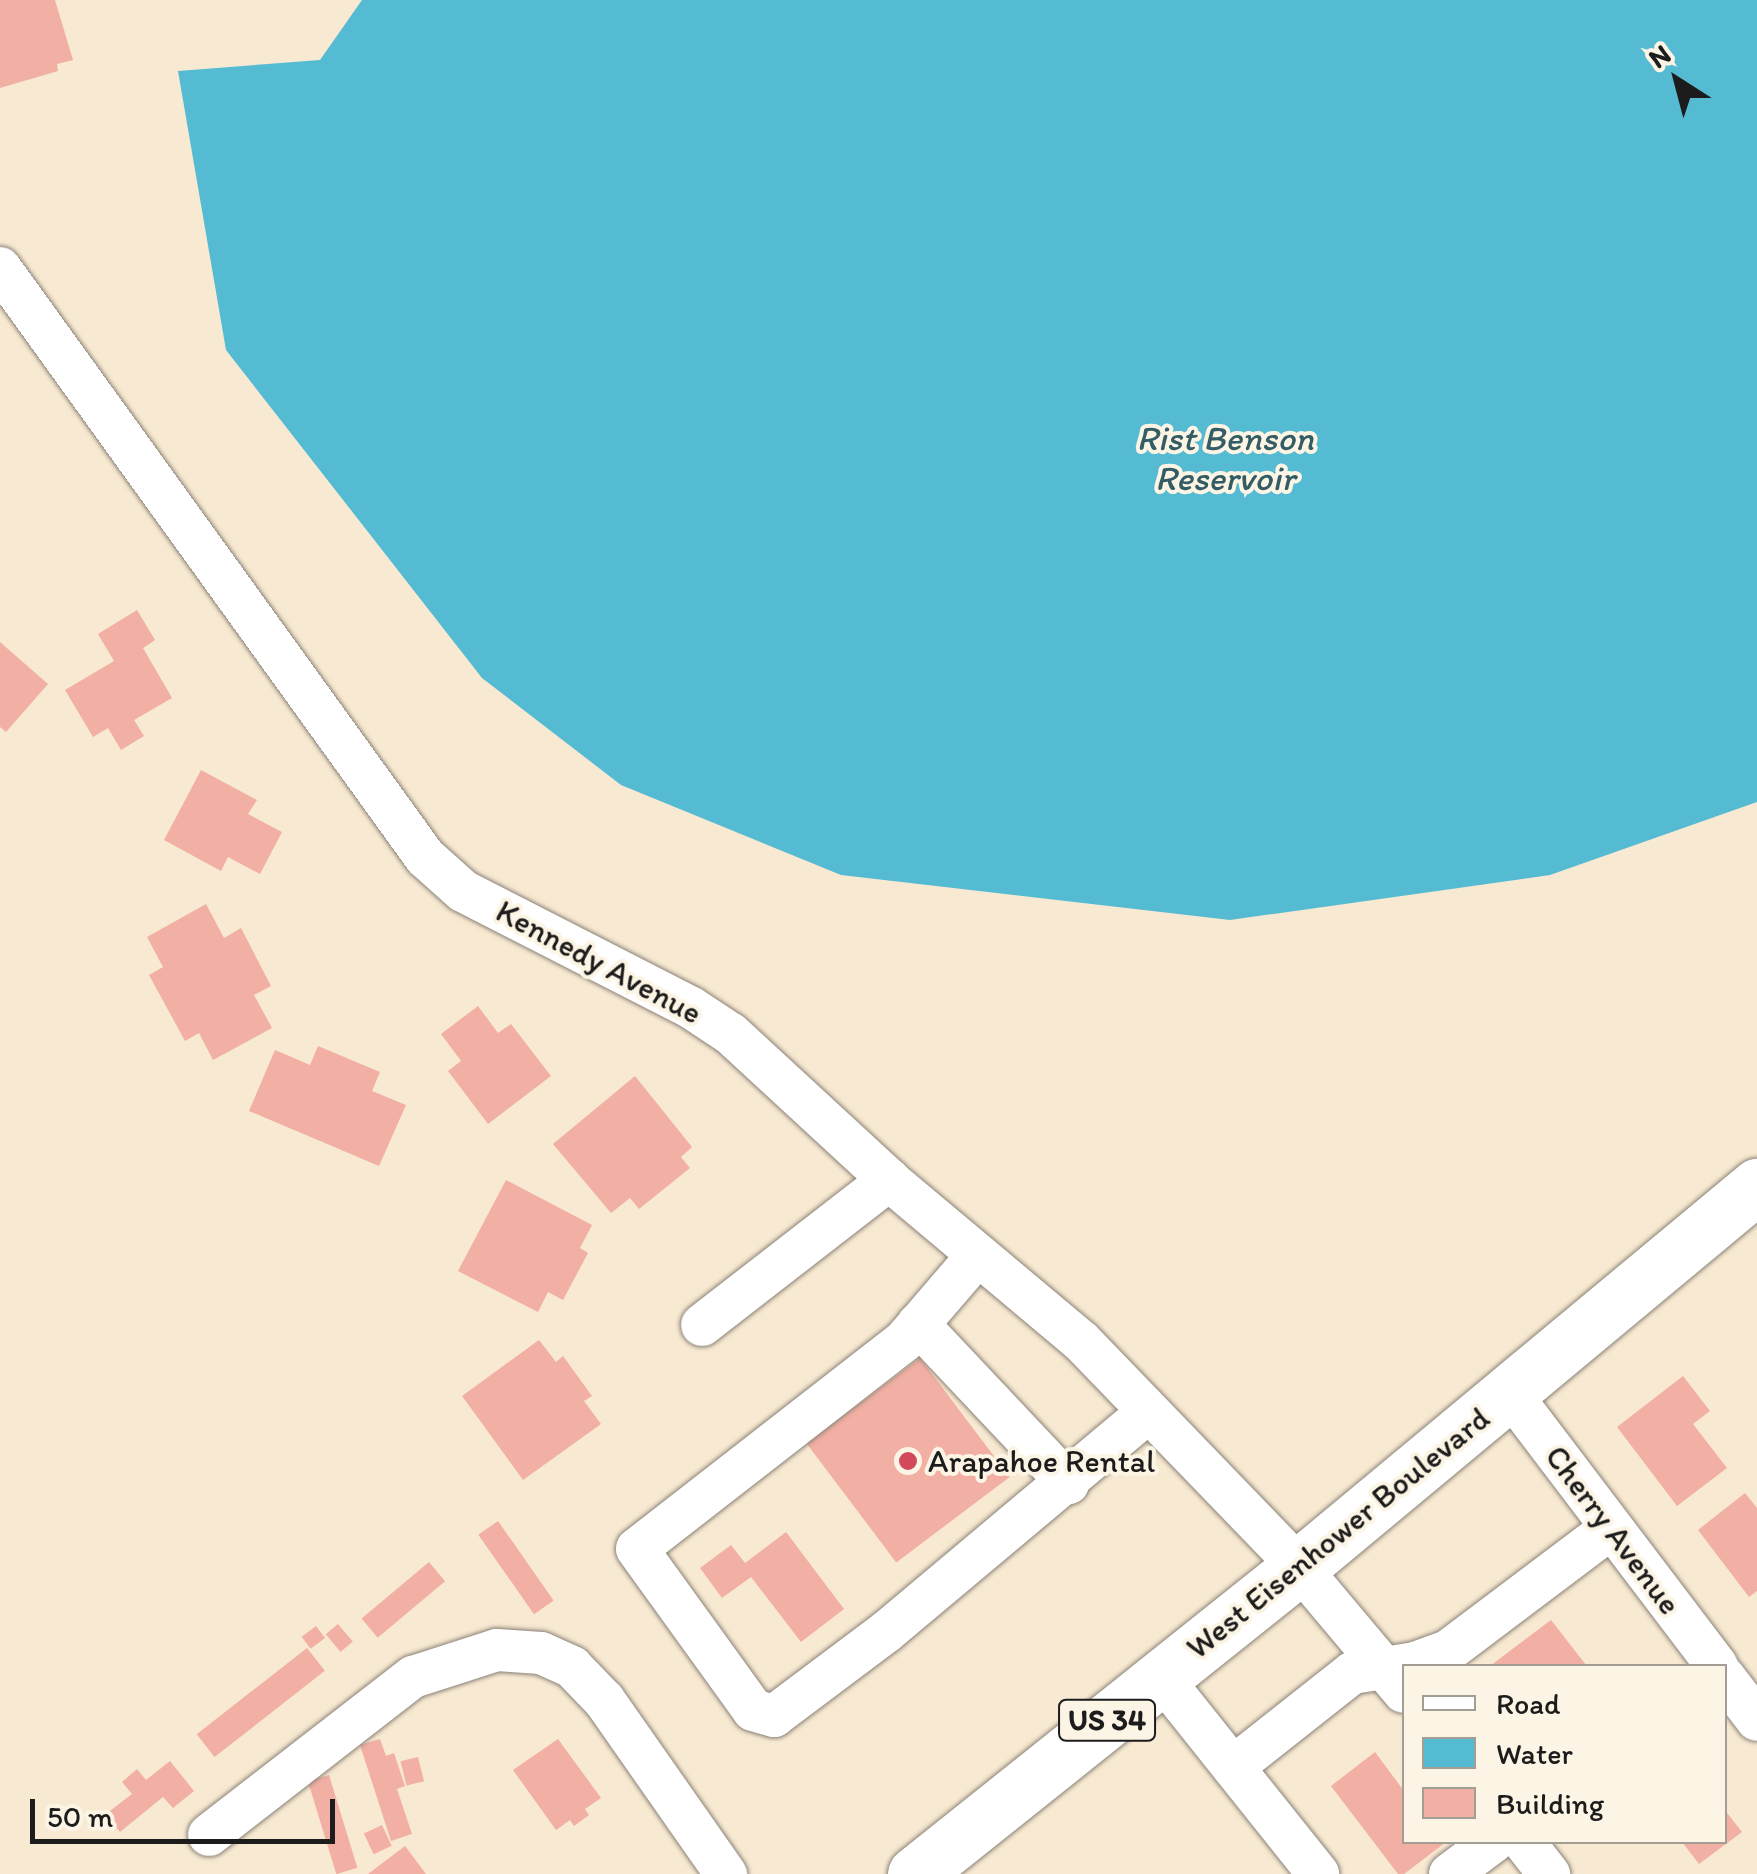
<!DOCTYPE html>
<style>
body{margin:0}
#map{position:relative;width:1757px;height:1874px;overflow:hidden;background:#f8e9d2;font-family:Itim,sans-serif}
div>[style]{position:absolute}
.water>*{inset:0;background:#55bbd3}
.building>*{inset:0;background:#f2afa3;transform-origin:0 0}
.roads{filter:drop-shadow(0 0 2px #8a8277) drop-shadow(0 0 2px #8a8277)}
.minor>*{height:42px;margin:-21px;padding:0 21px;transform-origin:21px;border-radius:21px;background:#fff}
.highway>*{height:55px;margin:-27.5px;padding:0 27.5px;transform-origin:27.5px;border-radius:27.5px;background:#fff}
.dots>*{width:28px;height:28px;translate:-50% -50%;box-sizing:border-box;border:5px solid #fcf5e5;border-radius:50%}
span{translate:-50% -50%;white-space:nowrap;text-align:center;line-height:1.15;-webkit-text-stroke:8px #fcf5e5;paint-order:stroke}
.shield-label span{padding:2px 8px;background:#fcf5e5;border:2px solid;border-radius:8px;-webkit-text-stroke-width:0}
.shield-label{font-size:30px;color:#1c1c1c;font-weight:700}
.street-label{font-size:32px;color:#1c1c1c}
.poi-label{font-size:32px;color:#1c1c1c}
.left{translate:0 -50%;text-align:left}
.water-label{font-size:35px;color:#335c65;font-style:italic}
.legend{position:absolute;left:1402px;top:1664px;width:325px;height:180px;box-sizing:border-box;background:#fcf5e5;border:2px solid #a29e95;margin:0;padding:12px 18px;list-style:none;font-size:30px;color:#1c1c1c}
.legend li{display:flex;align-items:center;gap:20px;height:50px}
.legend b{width:50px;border:2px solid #a29e95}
.north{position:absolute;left:1627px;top:30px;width:100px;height:100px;-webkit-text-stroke:8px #fcf5e5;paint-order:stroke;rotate:324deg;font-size:28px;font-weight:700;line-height:40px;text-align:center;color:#1c1c1c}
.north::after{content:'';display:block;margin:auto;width:35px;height:45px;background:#1c1c1c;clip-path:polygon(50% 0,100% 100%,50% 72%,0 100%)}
.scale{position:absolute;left:30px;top:1799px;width:305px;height:45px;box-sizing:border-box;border:5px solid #1c1c1c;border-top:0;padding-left:12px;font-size:30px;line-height:35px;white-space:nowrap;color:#1c1c1c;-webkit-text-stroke:8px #fcf5e5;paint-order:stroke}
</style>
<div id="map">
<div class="water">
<i style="clip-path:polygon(362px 0,1757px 0,1757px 802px,1550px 875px,1230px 920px,841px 875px,621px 785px,482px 678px,226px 350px,178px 71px,320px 60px)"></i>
</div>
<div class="building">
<i style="clip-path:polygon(0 0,55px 0,73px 60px,57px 64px,58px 71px,0 88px)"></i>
<i style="clip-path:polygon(137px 610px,155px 640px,143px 648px,172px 698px,134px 720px,144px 736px,121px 750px,108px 728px,93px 737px,65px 690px,114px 661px,98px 634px)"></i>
<i style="clip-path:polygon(0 642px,48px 684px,6px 732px,0 727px)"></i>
<i style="clip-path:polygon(201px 770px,257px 800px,248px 814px,282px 832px,260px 874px,228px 857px,221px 871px,164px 840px)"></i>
<i style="clip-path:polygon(206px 904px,224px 938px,241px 928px,271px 986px,254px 995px,272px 1028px,213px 1060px,199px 1033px,185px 1041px,149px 975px,163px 967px,147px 937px)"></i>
<i style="clip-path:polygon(478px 1006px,498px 1033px,511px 1024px,551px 1076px,488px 1124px,448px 1071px,461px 1061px,441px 1034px)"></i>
<i style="clip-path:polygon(318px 1046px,380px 1072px,372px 1091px,406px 1105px,379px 1166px,249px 1111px,275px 1050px,310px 1065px)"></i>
<i style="clip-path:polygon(635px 1076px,692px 1147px,681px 1157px,690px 1168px,639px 1209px,630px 1198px,611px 1213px,553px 1144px)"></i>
<i style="clip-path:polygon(506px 1180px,592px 1225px,580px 1248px,588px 1253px,563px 1300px,548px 1292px,538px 1312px,458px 1271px)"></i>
<i style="clip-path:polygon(539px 1340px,556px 1362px,563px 1356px,592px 1396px,584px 1401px,601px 1424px,523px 1480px,462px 1396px)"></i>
<i style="left:920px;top:1358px;width:149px;height:142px;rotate:53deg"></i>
<i style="clip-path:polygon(1683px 1376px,1710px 1411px,1693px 1424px,1727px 1468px,1677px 1506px,1617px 1427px)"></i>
<i style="clip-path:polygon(1745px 1493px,1757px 1508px,1757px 1591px,1749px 1597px,1698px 1530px)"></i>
<i style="left:498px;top:1521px;width:97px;height:24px;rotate:55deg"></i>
<i style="clip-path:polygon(786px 1532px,844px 1609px,801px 1642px,751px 1577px,722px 1598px,700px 1568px,731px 1545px,745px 1563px)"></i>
<i style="left:429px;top:1562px;width:25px;height:88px;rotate:50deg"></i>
<i style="clip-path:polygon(1551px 1620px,1586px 1665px,1490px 1666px)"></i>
<i style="left:338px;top:1624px;width:23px;height:16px;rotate:50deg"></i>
<i style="left:316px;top:1626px;width:15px;height:18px;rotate:53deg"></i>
<i style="left:307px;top:1648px;width:29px;height:140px;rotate:52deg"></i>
<i style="clip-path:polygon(380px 1739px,386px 1756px,394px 1753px,405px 1786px,397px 1789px,412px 1834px,391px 1841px,360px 1745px)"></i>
<i style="clip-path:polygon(558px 1739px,601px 1798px,585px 1809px,589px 1815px,574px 1826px,570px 1820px,556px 1830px,513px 1770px)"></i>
<i style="clip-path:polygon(1375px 1752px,1404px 1791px,1404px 1842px,1446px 1842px,1404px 1874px,1398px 1874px,1331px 1786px)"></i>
<i style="left:418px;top:1757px;width:25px;height:18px;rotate:76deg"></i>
<i style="clip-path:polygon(170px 1761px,194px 1791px,173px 1808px,163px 1797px,120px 1832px,106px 1814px,132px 1794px,122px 1782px,137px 1769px,146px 1780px)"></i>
<i style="left:329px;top:1775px;width:97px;height:22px;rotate:73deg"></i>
<i style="clip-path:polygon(1724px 1809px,1742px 1832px,1699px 1864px,1682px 1842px,1724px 1842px)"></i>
<i style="left:382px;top:1825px;width:23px;height:20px;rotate:65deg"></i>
<i style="clip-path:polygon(405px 1846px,426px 1874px,368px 1874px)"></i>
</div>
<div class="roads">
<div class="minor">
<i style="left:0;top:268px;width:726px;rotate:54.19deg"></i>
<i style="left:425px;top:857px;width:51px;rotate:41.8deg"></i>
<i style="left:463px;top:891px;width:255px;rotate:27.1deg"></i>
<i style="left:690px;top:1007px;width:49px;rotate:33.4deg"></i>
<i style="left:731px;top:1034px;width:215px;rotate:42.7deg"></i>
<i style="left:889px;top:1180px;width:251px;rotate:40deg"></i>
<i style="left:1081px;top:1341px;width:314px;rotate:46deg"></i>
<i style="left:1299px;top:1567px;width:163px;rotate:50deg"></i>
<i style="left:978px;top:1255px;width:113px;rotate:130.7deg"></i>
<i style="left:904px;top:1341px;width:338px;rotate:142.1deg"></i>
<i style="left:637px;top:1549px;width:198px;rotate:54.2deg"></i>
<i style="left:753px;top:1710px;width:22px;rotate:16deg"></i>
<i style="left:774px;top:1716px;width:140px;rotate:-36.9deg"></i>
<i style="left:886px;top:1632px;width:342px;rotate:-40deg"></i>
<i style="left:918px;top:1324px;width:219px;rotate:46.7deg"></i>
<i style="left:702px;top:1325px;width:237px;rotate:-37.8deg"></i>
<i style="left:1509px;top:1392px;width:344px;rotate:52.8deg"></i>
<i style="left:1161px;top:1677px;width:252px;rotate:51.4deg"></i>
<i style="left:1724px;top:1677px;width:54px;rotate:52.5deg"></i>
<i style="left:1233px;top:1767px;width:152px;rotate:-38.3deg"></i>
<i style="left:1352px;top:1673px;width:64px;rotate:-9deg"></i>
<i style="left:1415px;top:1663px;width:35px;rotate:-20deg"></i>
<i style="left:1448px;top:1651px;width:204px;rotate:-37deg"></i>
<i style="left:209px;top:1835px;width:258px;rotate:-37.8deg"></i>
<i style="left:413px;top:1677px;width:88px;rotate:-17.8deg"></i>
<i style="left:497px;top:1650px;width:44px;rotate:3.9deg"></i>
<i style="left:541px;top:1653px;width:34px;rotate:24deg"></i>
<i style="left:572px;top:1667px;width:46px;rotate:45.9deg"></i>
<i style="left:604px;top:1700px;width:213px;rotate:55deg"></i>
<i style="left:1524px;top:1842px;width:41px;rotate:52deg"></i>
<i style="left:1450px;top:1874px;width:54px;rotate:-36.7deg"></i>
</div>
<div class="highway">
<i style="left:915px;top:1874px;width:492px;rotate:-38.6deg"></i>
<i style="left:1299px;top:1567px;width:596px;rotate:-39.76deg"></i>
</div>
</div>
<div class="dots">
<i style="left:908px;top:1461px;background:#d1495b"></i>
</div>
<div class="shield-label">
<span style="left:1107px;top:1720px">US 34</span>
</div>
<div class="street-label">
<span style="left:599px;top:962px;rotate:28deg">Kennedy Avenue</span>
<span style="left:1613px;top:1530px;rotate:53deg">Cherry Avenue</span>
<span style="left:1338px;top:1533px;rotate:-39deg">West Eisenhower Boulevard</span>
</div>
<div class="poi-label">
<span class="left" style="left:928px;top:1461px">Arapahoe Rental</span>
</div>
<div class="water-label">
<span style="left:1225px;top:458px">Rist Benson<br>Reservoir</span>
</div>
<ul class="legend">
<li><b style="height:12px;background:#fff"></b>Road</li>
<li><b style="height:28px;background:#55bbd3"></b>Water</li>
<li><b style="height:28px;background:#f2afa3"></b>Building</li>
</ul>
<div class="north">N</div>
<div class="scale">50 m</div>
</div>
